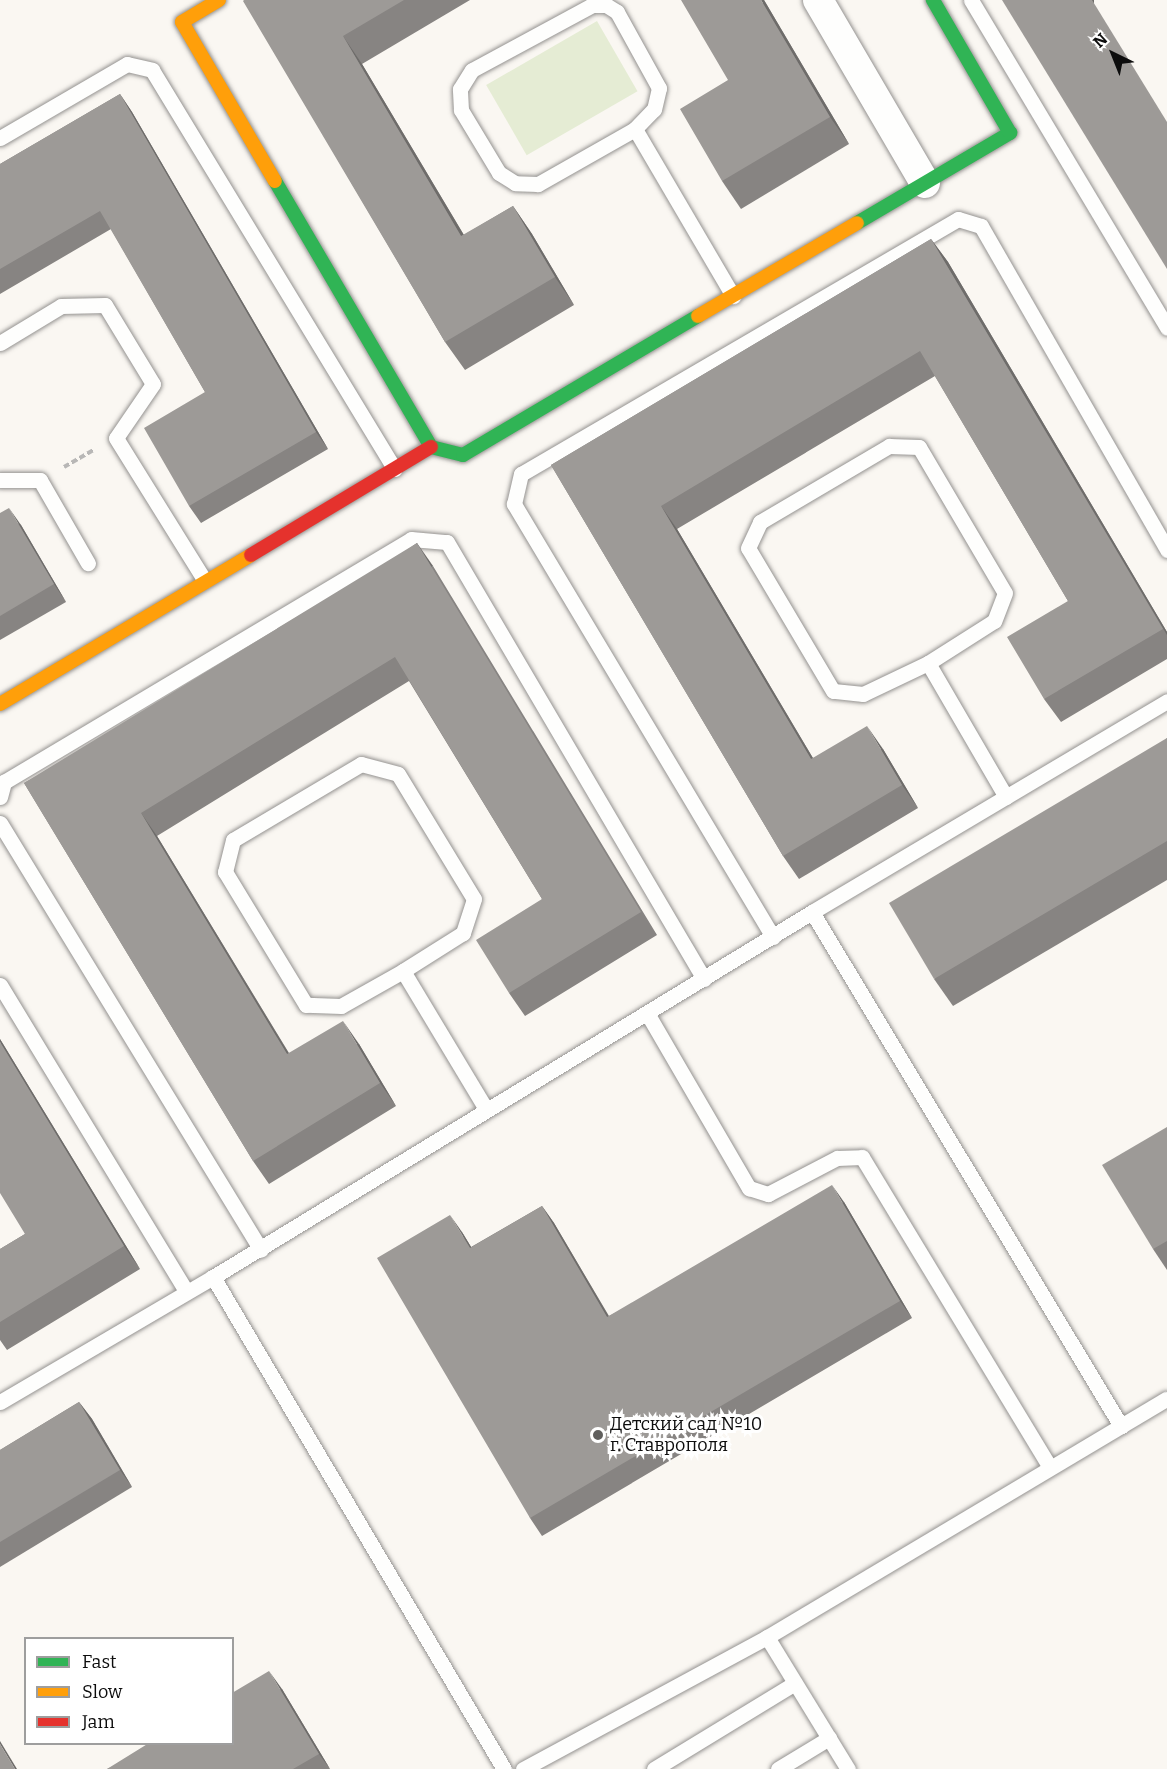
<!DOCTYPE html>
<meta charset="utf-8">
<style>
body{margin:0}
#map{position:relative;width:1167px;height:1769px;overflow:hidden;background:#faf7f2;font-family:Bitter,serif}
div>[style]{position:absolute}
.green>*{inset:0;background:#e5ecd4;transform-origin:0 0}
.path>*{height:4px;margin-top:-2px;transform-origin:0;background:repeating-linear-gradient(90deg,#b8b7b6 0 6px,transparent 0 9px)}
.roads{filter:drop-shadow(0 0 2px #949290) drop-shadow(0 0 2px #949290)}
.lane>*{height:15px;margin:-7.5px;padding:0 7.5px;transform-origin:7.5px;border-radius:7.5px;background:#fefefd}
.street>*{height:30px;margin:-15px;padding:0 15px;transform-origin:15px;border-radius:15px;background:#fefefd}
.fast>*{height:14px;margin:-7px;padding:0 7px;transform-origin:7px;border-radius:7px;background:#30b455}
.slow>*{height:14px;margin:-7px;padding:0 7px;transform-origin:7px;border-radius:7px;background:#ff9f0a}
.jam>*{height:14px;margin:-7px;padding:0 7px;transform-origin:7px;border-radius:7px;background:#e5322d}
.wall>*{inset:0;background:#878482}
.shaded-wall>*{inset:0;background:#6e6c6a;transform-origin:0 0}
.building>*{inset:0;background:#9d9a97}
.dots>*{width:16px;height:16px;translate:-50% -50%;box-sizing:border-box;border:3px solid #fff;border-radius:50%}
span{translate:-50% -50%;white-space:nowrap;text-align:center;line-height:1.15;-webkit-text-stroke:6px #fff;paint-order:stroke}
.poi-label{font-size:18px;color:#0d0d0d}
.left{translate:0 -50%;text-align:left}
.legend{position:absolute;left:24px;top:1637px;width:210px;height:108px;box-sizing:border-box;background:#fff;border:2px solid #9e9e9e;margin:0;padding:8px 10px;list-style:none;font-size:18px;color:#0d0d0d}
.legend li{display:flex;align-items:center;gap:12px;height:30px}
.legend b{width:30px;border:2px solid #9e9e9e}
.north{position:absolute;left:1083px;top:24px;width:60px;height:60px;-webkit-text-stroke:4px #fff;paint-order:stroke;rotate:317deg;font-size:16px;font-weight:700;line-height:24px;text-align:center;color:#0d0d0d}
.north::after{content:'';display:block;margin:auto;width:21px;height:27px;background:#0d0d0d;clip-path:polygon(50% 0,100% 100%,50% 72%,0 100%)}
</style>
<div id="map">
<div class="green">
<i style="left:597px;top:21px;width:81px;height:128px;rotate:60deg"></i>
</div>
<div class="path">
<i style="left:64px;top:467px;width:34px;rotate:-30deg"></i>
</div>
<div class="roads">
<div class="lane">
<i style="left:971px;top:0;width:382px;rotate:59.1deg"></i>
<i style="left:592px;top:5px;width:14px"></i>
<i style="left:606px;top:5px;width:13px;rotate:32deg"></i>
<i style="left:617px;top:12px;width:87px;rotate:61.1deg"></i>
<i style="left:659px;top:88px;width:22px;rotate:103deg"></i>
<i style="left:654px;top:109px;width:28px;rotate:134deg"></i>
<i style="left:635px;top:129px;width:112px;rotate:150.4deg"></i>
<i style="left:538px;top:184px;width:23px;rotate:-178deg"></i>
<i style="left:515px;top:183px;width:19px;rotate:-148deg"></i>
<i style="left:499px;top:173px;width:74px;rotate:-121.1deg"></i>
<i style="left:461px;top:110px;width:21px;rotate:-93deg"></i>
<i style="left:460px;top:89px;width:22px;rotate:-58deg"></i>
<i style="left:472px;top:70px;width:136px;rotate:-28.4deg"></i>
<i style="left:635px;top:129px;width:194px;rotate:59.6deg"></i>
<i style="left:0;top:138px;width:147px;rotate:-30.2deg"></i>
<i style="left:127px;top:64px;width:26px;rotate:13deg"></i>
<i style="left:152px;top:70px;width:467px;rotate:58.7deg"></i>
<i style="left:0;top:343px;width:71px;rotate:-31.2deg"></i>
<i style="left:61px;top:306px;width:44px;rotate:-1.3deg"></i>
<i style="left:105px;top:305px;width:92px;rotate:58.7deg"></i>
<i style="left:153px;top:384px;width:65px;rotate:124.4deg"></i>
<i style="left:116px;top:438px;width:168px;rotate:58.1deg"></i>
<i style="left:0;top:480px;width:40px"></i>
<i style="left:40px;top:480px;width:96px;rotate:60deg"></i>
<i style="left:928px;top:663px;width:72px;rotate:154.5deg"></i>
<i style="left:863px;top:694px;width:30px;rotate:-174deg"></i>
<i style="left:833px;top:691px;width:166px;rotate:-120.7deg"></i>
<i style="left:748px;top:548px;width:29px;rotate:-65deg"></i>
<i style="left:760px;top:522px;width:150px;rotate:-30.5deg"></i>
<i style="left:889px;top:446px;width:30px;rotate:2deg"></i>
<i style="left:919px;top:447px;width:169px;rotate:59.5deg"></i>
<i style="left:1005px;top:593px;width:30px;rotate:111deg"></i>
<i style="left:994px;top:621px;width:78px;rotate:147.5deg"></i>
<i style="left:928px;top:663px;width:155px;rotate:59.8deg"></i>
<i style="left:0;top:797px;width:16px;rotate:-75deg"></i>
<i style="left:4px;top:782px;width:474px;rotate:-30.8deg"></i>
<i style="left:411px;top:539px;width:36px;rotate:5deg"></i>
<i style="left:447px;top:542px;width:507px;rotate:59.54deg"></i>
<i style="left:0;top:823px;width:500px;rotate:58.57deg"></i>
<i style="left:812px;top:912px;width:413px;rotate:-30.7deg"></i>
<i style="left:773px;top:937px;width:505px;rotate:-120.89deg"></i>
<i style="left:514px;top:504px;width:31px;rotate:-77deg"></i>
<i style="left:521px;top:474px;width:506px;rotate:-30.26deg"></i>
<i style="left:958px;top:219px;width:24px;rotate:17deg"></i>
<i style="left:981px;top:226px;width:374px;rotate:60.1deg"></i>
<i style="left:403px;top:971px;width:71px;rotate:150.6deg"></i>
<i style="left:341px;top:1006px;width:35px;rotate:-178deg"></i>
<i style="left:306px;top:1005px;width:156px;rotate:-121.3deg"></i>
<i style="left:225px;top:872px;width:33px;rotate:-76deg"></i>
<i style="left:233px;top:840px;width:149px;rotate:-30.7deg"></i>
<i style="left:361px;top:764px;width:38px;rotate:15deg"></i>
<i style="left:398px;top:774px;width:146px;rotate:58.7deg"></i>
<i style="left:474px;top:899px;width:36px;rotate:108deg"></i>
<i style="left:463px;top:933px;width:71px;rotate:147.7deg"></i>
<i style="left:403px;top:971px;width:161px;rotate:59deg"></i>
<i style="left:0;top:985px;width:359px;rotate:58.7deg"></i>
<i style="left:647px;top:1013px;width:203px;rotate:59.8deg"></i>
<i style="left:749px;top:1188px;width:20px;rotate:18deg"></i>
<i style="left:768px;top:1194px;width:78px;rotate:-27.6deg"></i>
<i style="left:837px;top:1158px;width:25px;rotate:-2deg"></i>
<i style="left:862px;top:1157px;width:363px;rotate:58.8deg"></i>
<i style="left:0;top:1402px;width:247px;rotate:-30.4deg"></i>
<i style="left:767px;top:1637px;width:155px;rotate:58.5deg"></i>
<i style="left:504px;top:1769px;width:572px;rotate:-120.6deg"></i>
<i style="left:213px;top:1277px;width:701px;rotate:-31.36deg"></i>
<i style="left:812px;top:912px;width:600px;rotate:58.99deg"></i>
<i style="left:523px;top:1769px;width:277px;rotate:-28.4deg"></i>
<i style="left:767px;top:1637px;width:465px;rotate:-30.8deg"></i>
<i style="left:654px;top:1769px;width:165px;rotate:-31.4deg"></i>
<i style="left:778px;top:1769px;width:60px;rotate:-31.3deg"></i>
</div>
<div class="street">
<i style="left:818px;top:0;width:212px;rotate:59.7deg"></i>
</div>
<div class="fast">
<i style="left:275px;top:181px;width:308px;rotate:59.6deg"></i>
<i style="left:431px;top:447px;width:33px;rotate:14deg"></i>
<i style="left:463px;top:455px;width:273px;rotate:-30.6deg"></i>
<i style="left:857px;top:223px;width:178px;rotate:-30.5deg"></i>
<i style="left:1010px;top:133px;width:154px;rotate:-120.1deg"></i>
</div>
<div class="slow">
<i style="left:219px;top:0;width:43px;rotate:149.3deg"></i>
<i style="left:182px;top:22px;width:184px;rotate:59.7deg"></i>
<i style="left:698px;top:316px;width:184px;rotate:-30.3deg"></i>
<i style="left:0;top:704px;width:292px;rotate:-30.7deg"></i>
</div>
<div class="jam">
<i style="left:251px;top:555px;width:210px;rotate:-31deg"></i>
</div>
</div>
<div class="wall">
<i style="clip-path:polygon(244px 0,470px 0,362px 64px,464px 235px,513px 206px,532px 234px,574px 305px,465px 370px,445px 342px)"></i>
<i style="clip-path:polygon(764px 0,849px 144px,741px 209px,722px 181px,728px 80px)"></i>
<i style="clip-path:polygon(120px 94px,132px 112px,328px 449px,201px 523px,189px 506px,205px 392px,111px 229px,0 294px,0 164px)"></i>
<i style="clip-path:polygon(931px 239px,948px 262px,1167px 632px,1167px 659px,1061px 722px,1044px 699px,1068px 601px,935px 376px,677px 529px,813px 758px,883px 749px,918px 808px,799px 879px,783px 856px,551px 465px)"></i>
<i style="clip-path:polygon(0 513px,21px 525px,66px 602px,0 640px)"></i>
<i style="clip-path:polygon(433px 566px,657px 935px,525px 1016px,509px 993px,542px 899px,409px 681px,157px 836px,289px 1053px,359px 1044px,396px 1106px,269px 1184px,253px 1161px,24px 783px)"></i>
<i style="clip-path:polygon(1167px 738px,1167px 880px,953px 1006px,934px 979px)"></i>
<i style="clip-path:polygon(0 1039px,140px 1269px,7px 1350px,0 1340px,0 1249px,25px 1234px)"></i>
<i style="clip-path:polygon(1167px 1127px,1167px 1270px,1153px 1249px)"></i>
<i style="clip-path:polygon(844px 1202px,912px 1318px,542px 1536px,530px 1518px,462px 1232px,471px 1247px,542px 1206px,554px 1223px,609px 1316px)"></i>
<i style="clip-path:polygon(79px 1402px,92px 1419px,132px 1487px,0 1567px,0 1450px)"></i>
<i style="clip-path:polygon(282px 1689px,330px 1769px,107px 1769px)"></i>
</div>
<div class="shaded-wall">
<i style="clip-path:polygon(761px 0,764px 0,849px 144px,830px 117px)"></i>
<i style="left:1092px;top:0;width:2px;height:143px"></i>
<i style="clip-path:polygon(343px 36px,362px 64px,481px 264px,461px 236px)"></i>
<i style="clip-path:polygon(120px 94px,132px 112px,328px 449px,316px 432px)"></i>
<i style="clip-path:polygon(513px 206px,532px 234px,574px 305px,555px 277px)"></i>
<i style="clip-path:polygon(931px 239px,948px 262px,1167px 632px,1167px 635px)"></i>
<i style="clip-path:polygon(661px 506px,677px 529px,827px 782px,811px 759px)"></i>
<i style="clip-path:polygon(9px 508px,21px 525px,66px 602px,54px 584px)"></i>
<i style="left:417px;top:543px;width:28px;height:432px;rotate:55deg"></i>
<i style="clip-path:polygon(867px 726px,883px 749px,918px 808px,902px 785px)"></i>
<i style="clip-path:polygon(141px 813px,157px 836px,303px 1077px,287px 1054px)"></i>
<i style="clip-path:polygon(343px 1021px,359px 1044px,396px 1106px,380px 1083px)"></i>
<i style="clip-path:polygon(0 1039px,140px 1269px,124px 1246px,0 1042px)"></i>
<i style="clip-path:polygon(832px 1185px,844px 1202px,912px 1318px,900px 1301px)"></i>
<i style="clip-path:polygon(542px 1206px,554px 1223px,619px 1334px,607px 1317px)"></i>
<i style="clip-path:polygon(450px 1215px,462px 1232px,482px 1265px,470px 1248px)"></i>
<i style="clip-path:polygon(79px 1402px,92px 1419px,132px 1487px,120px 1470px)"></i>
<i style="clip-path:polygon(269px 1671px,282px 1689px,330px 1769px,319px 1754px)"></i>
<i style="clip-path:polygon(0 1741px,17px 1769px,15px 1769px,0 1744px)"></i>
</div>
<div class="building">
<i style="clip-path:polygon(244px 0,404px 0,343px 36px,461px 236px,513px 206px,555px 277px,445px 342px,243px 1px)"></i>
<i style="clip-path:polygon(681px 0,761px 0,830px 117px,722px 181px,680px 109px,728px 80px)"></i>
<i style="clip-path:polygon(1002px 0,1092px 0,1167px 122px,1167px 269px)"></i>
<i style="clip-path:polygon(120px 94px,316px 432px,189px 506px,144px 428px,205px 392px,100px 211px,0 269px,0 164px)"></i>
<i style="clip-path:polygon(931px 239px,1163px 629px,1044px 699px,1007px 637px,1068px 601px,920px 351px,661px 506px,811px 759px,867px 726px,902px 785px,783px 856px,551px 465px)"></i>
<i style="clip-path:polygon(9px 508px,54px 584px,0 616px,0 513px)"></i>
<i style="clip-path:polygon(417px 543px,641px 912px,509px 993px,476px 940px,542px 899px,395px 657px,141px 813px,287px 1054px,343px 1021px,380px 1083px,253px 1161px,24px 783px)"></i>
<i style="clip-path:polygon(1167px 738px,1167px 841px,934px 979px,889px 903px)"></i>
<i style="clip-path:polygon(0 1042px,124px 1246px,0 1322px,0 1249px,25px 1234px,0 1193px)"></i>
<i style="clip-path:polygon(1167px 1127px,1167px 1241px,1153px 1249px,1102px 1165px)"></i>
<i style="clip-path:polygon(832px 1185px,900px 1301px,530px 1518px,377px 1258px,450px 1215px,470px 1248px,542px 1206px,607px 1317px)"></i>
<i style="clip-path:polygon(79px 1402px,120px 1470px,0 1542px,0 1450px)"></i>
<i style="clip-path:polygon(269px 1671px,319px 1754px,293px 1769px,107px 1769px,149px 1743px,232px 1743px,232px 1693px)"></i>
<i style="clip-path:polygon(0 1744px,15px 1769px,0 1769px)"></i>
</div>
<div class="dots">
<i style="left:598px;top:1435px;background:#605f5d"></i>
</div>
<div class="poi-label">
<span class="left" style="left:610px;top:1435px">Детский сад №10<br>г. Ставрополя</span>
</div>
<ul class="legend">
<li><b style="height:8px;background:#30b455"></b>Fast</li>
<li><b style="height:8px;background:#ff9f0a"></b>Slow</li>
<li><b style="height:8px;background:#e5322d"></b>Jam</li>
</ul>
<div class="north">N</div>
</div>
